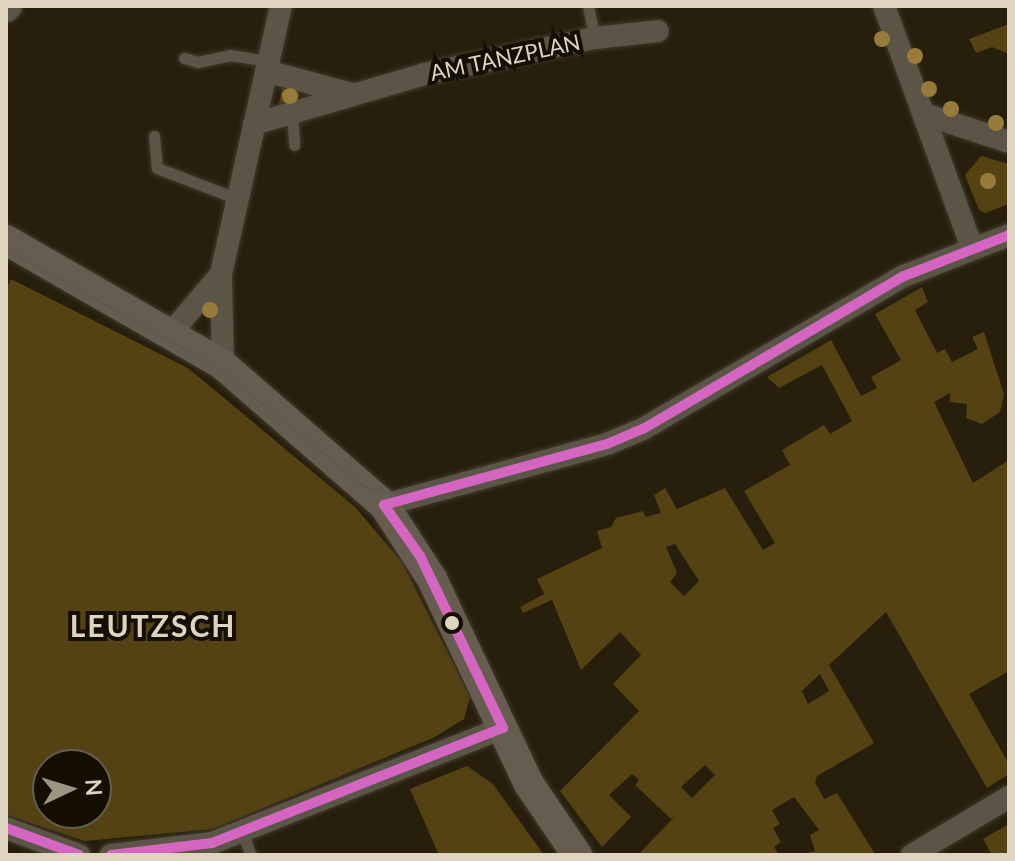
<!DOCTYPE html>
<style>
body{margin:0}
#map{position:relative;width:1015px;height:861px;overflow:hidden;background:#271f0c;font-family:Lato,sans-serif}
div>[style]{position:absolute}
.green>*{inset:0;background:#554213}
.roads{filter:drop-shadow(0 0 2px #413b2e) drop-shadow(0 0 2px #413b2e)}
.service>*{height:11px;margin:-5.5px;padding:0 5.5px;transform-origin:5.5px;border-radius:5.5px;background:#5b5547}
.minor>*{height:22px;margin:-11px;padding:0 11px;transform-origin:11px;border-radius:11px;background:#5b5547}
.tertiary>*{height:28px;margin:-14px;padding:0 14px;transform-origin:14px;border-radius:14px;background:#5b5547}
.secondary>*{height:30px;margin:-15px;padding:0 15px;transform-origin:15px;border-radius:15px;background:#665c4f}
.tram>*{height:2px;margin:-1px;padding:0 1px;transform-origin:1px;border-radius:1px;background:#605a4d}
.bus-1>*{height:10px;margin:-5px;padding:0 5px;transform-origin:5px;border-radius:5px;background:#d466c1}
.trees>*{width:16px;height:16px;margin:-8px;border-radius:50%;background:#967b3b}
.dots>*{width:22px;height:22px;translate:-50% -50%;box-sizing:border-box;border:4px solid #150f02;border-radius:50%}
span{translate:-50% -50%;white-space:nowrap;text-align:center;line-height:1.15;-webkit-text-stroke:8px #150f02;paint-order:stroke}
.street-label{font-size:22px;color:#ded4c0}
.district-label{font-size:30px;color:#ded4c0;font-weight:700;letter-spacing:2px}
.frame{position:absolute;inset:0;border:8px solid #ded4c0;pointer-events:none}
.north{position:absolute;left:32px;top:749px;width:80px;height:80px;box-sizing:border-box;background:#150f02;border:2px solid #655e4e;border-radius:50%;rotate:86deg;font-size:22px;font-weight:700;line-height:32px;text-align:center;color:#ded4c0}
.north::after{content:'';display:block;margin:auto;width:28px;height:36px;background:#9e9581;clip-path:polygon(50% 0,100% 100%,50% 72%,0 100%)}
</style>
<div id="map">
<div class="green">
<i style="clip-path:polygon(1009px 24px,1009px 54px,992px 47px,976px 53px,969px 39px)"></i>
<i style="clip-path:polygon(283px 83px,296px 87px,300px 95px,295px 103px,278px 108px)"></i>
<i style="clip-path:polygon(981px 156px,1009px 164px,1009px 204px,985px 213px,979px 210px,965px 175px)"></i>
<i style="clip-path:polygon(evenodd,11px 279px,188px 368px,355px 507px,402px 562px,470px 697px,464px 719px,435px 737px,213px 829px,85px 841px,6px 815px,6px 290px,11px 279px,48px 765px,96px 765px,96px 813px,48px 813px,48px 765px)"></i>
<i style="clip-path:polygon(evenodd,922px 287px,928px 302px,915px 310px,937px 353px,945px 349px,952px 362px,978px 349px,972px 337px,984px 332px,1004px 394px,1000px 412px,982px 424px,966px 418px,967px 404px,950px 402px,950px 393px,934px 402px,973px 483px,1009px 460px,1009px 671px,969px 694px,1009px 764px,1009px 774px,987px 788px,886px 612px,829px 665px,874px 743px,817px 776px,815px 782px,824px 799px,837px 793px,875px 854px,798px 855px,815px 851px,810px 835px,819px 830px,794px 797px,772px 810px,780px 824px,773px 828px,781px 842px,774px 847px,779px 855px,638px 855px,678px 813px,671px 819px,635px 785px,639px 780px,632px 774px,609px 795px,631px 817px,602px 847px,560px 791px,639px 711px,613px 684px,641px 655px,620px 632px,581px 670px,552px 600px,523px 613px,520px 607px,544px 594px,537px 579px,602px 548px,597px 531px,611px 527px,616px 518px,643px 511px,646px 517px,661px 513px,654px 495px,665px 488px,677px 509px,725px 488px,763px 550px,775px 543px,744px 491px,790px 465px,782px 450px,824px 425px,830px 434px,852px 421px,822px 365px,779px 388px,767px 377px,831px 340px,861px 396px,877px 388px,871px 377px,901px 360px,875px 314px,922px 287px,675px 544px,699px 581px,684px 596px,670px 582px,677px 573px,666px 547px,675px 544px,922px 287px,820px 674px,829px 691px,808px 704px,802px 691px,820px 674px,922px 287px,705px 765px,715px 775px,692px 798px,681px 787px,705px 765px)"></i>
<i style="clip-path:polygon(467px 766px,493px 784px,544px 855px,439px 855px,410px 789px)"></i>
<i style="clip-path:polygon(1009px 824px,1009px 855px,992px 855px,983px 839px)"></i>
</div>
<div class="roads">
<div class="service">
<i style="left:588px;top:6px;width:33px;rotate:78deg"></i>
<i style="left:184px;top:58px;width:15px;rotate:16deg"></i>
<i style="left:198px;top:62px;width:33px;rotate:-12deg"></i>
<i style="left:230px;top:55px;width:39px;rotate:9deg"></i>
<i style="left:292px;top:113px;width:32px;rotate:86deg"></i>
<i style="left:154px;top:136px;width:32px;rotate:85deg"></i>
<i style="left:157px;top:168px;width:87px;rotate:20.9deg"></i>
<i style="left:242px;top:832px;width:25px;rotate:69deg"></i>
</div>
<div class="minor">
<i style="left:884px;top:6px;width:258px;rotate:70deg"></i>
<i style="left:266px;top:71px;width:89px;rotate:15deg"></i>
<i style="left:924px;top:114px;width:89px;rotate:18.2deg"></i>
<i style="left:254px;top:124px;width:178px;rotate:-16.3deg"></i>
<i style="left:425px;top:74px;width:174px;rotate:-12deg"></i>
<i style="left:595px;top:38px;width:63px;rotate:-6.3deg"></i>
<i style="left:171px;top:333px;width:77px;rotate:-49.7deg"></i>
<i style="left:223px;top:365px;width:91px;rotate:-91.3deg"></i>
<i style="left:221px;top:274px;width:275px;rotate:-77.4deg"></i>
<i style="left:384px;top:505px;width:231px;rotate:-15.3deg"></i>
<i style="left:607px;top:444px;width:39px;rotate:-23deg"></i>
<i style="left:643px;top:429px;width:303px;rotate:-30.4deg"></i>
<i style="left:904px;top:276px;width:113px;rotate:-21.3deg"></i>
<i style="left:6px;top:828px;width:78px;rotate:20.3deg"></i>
<i style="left:111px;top:855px;width:102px;rotate:-6.8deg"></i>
<i style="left:212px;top:843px;width:313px;rotate:-21.6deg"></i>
<i style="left:912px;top:855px;width:113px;rotate:-30.9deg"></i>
</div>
<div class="tertiary">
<i style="left:6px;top:8px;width:3px;rotate:-45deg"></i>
</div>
<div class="secondary">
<i style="left:6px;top:240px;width:250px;rotate:29.9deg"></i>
<i style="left:223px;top:365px;width:213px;rotate:41deg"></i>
<i style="left:384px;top:505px;width:88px;rotate:57deg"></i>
<i style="left:432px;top:579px;width:227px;rotate:64.7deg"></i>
<i style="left:529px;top:784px;width:86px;rotate:55.9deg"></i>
</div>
</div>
<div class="tram">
<i style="left:6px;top:249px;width:243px;rotate:29.3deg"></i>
<i style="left:218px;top:368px;width:189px;rotate:39deg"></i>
<i style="left:365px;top:487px;width:57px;rotate:12.1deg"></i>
<i style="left:421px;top:499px;width:194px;rotate:-15.3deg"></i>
<i style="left:608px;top:448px;width:40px;rotate:-23.4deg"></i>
<i style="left:645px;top:432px;width:303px;rotate:-30.1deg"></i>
<i style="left:907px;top:280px;width:110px;rotate:-21.9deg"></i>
</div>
<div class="bus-1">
<i style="left:384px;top:505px;width:231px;rotate:-15.3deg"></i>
<i style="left:607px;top:444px;width:39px;rotate:-23deg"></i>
<i style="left:643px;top:429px;width:303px;rotate:-30.4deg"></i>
<i style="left:904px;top:276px;width:113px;rotate:-21.3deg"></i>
<i style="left:384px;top:505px;width:62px;rotate:54.8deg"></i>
<i style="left:420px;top:556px;width:191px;rotate:64.2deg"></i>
<i style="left:6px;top:828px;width:78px;rotate:20.3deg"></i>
<i style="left:111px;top:855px;width:102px;rotate:-6.8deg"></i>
<i style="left:212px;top:843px;width:313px;rotate:-21.6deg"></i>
</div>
<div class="trees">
<i style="left:882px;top:39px"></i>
<i style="left:915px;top:56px"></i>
<i style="left:929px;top:89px"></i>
<i style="left:290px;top:96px"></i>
<i style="left:951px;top:109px"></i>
<i style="left:996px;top:123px"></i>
<i style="left:988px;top:181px"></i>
<i style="left:210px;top:310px"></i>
</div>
<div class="dots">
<i style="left:452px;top:623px;background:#ded4c0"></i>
</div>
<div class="street-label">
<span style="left:505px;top:57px;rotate:-12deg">AM TANZPLAN</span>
</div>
<div class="district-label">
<span style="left:153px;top:625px">LEUTZSCH</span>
</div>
<div class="frame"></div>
<div class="north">N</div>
</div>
